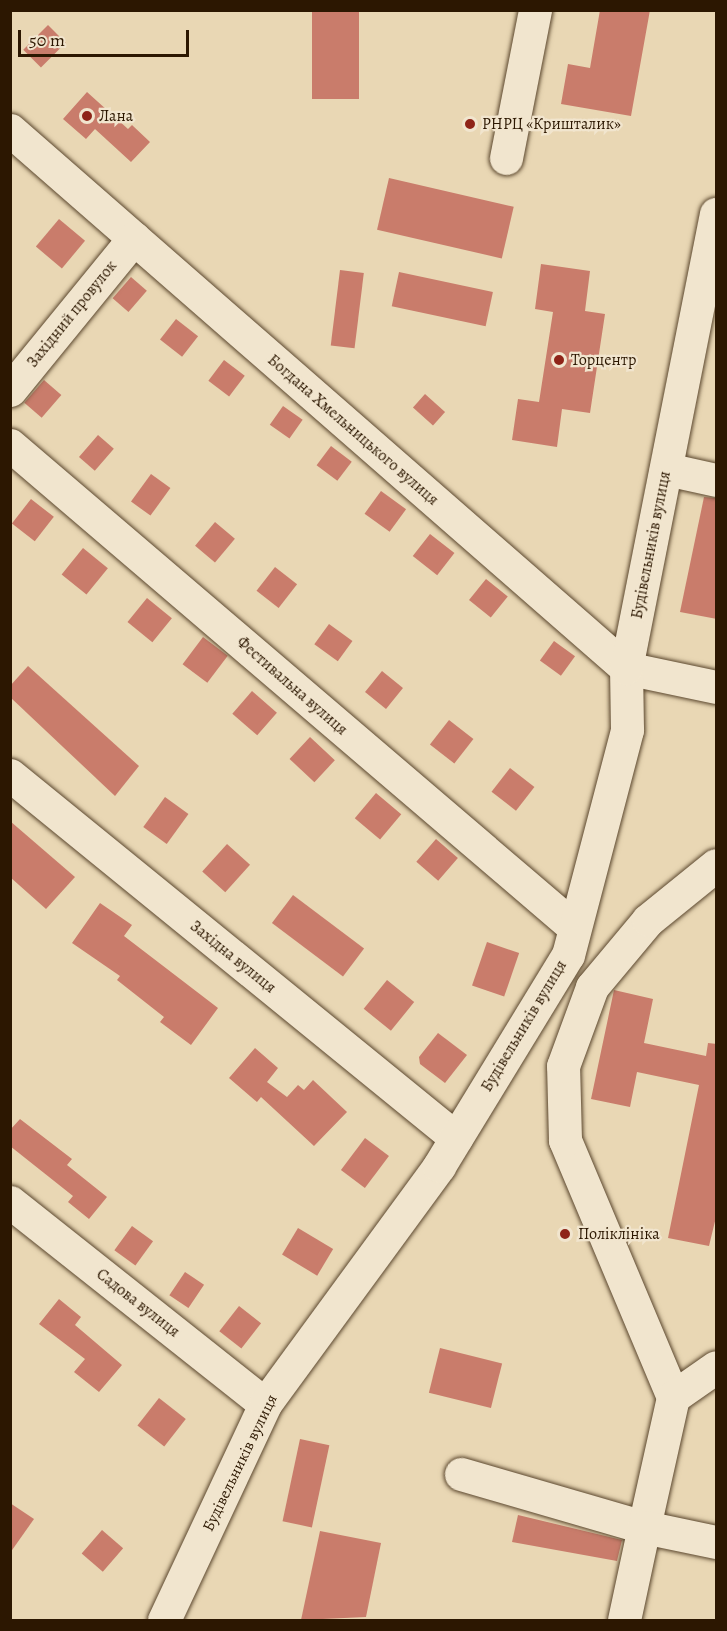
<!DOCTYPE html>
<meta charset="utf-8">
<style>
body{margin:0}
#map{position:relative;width:727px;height:1631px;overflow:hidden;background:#e9d7b4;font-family:Alegreya,serif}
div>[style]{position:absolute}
.building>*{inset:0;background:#c97c6b;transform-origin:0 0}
.roads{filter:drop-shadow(0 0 2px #5b472e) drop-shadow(0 0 2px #5b472e)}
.minor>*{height:33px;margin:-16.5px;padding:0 16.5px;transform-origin:16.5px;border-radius:16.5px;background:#f1e5ce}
.dots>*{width:16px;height:16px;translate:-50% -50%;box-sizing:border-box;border:3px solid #f1e5ce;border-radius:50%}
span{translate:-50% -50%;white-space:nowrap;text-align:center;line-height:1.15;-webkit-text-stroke:4.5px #f1e5ce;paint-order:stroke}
.poi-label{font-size:16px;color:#2c1701}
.left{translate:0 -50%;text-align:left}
.street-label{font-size:16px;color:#2c1701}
.frame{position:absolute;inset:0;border:12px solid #2c1701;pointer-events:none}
.scale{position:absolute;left:18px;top:30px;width:171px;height:27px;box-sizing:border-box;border:3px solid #2c1701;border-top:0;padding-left:8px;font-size:18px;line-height:21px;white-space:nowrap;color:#2c1701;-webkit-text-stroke:4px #f1e5ce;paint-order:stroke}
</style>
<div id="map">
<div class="building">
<i style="left:312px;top:10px;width:47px;height:89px"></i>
<i style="clip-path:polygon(600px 10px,650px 10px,631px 116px,561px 104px,568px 64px,590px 68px)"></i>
<i style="left:48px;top:25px;width:25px;height:35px;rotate:45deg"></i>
<i style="clip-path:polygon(87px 92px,128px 129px,132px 125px,150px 142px,131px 162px,95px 129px,86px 139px,63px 119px)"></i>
<i style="left:389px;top:178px;width:128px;height:53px;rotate:13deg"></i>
<i style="left:59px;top:219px;width:34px;height:36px;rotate:40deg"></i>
<i style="clip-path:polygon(541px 264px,590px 271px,585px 311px,605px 314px,590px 413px,562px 409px,557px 447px,512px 440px,518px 399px,539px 402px,553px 312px,535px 309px)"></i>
<i style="left:340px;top:270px;width:24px;height:76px;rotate:7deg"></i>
<i style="left:399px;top:272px;width:96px;height:35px;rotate:12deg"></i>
<i style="left:131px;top:277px;width:21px;height:28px;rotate:41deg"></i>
<i style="left:176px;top:319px;width:28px;height:26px;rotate:38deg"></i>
<i style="left:224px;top:360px;width:26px;height:26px;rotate:37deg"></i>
<i style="left:44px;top:380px;width:23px;height:30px;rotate:41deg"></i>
<i style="left:425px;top:394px;width:27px;height:18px;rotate:42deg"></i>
<i style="left:283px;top:406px;width:24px;height:23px;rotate:35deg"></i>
<i style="left:98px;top:435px;width:21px;height:29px;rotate:41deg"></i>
<i style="left:331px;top:446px;width:26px;height:24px;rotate:37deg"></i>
<i style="left:151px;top:474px;width:24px;height:34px;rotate:36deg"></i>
<i style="left:381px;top:491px;width:31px;height:28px;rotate:36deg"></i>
<i style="clip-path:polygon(704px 497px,717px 498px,717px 619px,680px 612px)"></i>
<i style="left:31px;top:499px;width:29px;height:31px;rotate:38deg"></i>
<i style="left:215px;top:522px;width:26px;height:31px;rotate:40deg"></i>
<i style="left:430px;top:534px;width:31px;height:28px;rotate:38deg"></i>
<i style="left:83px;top:548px;width:32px;height:34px;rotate:39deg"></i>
<i style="left:275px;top:567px;width:28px;height:30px;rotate:38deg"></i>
<i style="left:486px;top:579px;width:28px;height:27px;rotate:39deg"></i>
<i style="left:147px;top:598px;width:32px;height:31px;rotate:39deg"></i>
<i style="left:329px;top:624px;width:29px;height:25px;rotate:36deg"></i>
<i style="left:203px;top:637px;width:31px;height:34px;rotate:37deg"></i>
<i style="left:554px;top:641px;width:26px;height:24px;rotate:36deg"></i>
<i style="clip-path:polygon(28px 666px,139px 766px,115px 796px,10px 697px,10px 686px)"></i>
<i style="left:382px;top:671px;width:27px;height:27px;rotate:39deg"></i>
<i style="left:252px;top:691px;width:33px;height:30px;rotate:41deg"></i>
<i style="left:449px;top:720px;width:31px;height:31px;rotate:38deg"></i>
<i style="left:310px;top:737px;width:34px;height:30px;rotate:43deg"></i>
<i style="left:510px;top:768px;width:31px;height:30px;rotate:38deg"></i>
<i style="left:376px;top:793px;width:33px;height:33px;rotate:40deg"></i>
<i style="left:165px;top:797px;width:29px;height:37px;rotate:36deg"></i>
<i style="clip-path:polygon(10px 821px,75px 877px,46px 909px,10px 877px)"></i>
<i style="left:436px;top:839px;width:29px;height:30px;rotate:41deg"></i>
<i style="left:227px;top:844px;width:31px;height:37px;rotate:42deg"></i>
<i style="left:293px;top:895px;width:89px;height:35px;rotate:37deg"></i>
<i style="clip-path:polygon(100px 903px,132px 925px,124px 936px,218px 1008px,191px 1045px,160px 1022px,164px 1017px,117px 980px,120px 976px,72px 943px)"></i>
<i style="left:487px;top:942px;width:34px;height:46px;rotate:19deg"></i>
<i style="left:387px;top:980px;width:35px;height:37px;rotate:39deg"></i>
<i style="clip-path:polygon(614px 990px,653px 999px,644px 1043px,706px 1056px,708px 1043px,717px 1044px,717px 1213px,709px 1246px,668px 1238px,699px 1085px,637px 1072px,630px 1107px,591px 1099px)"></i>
<i style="clip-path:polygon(438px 1033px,467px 1055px,445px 1083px,420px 1064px,419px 1057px)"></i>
<i style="clip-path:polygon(255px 1048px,278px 1068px,267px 1082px,287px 1097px,298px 1085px,304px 1090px,313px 1080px,347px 1112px,314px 1146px,261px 1097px,257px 1102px,229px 1078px)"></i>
<i style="clip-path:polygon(20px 1119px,72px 1159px,67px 1165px,107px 1197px,89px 1219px,68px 1202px,73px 1196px,10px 1146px,10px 1130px)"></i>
<i style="left:365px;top:1138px;width:30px;height:40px;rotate:37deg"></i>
<i style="left:132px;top:1226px;width:26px;height:30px;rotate:36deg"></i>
<i style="left:298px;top:1228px;width:41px;height:31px;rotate:31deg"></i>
<i style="left:185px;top:1272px;width:23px;height:28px;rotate:34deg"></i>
<i style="clip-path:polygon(59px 1299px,81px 1317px,75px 1325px,122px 1365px,99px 1392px,74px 1372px,85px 1359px,39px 1324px)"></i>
<i style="left:239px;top:1306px;width:28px;height:32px;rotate:38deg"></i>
<i style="left:440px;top:1348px;width:64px;height:46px;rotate:14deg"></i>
<i style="left:159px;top:1398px;width:34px;height:35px;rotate:38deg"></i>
<i style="left:300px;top:1439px;width:30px;height:84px;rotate:12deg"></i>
<i style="clip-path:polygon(10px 1503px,34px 1519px,10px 1553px)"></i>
<i style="clip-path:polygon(518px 1515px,622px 1540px,617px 1561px,512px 1542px)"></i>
<i style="left:102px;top:1530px;width:28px;height:31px;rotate:41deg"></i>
<i style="clip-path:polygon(320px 1531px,381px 1543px,366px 1617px,301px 1620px)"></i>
</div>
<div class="roads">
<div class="minor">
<i style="left:10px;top:130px;width:818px;rotate:41.13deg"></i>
<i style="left:626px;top:668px;width:92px;rotate:11.9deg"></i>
<i style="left:506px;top:158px;width:151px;rotate:-78.9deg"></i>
<i style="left:10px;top:390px;width:196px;rotate:-50.8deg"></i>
<i style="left:10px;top:445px;width:742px;rotate:40.52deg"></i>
<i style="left:666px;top:469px;width:51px;rotate:12.4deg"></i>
<i style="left:10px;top:775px;width:575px;rotate:39.14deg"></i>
<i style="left:10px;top:1202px;width:325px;rotate:38.4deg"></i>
<i style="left:673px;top:1397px;width:279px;rotate:-112.8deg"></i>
<i style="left:565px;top:1140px;width:74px;rotate:-91.5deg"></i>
<i style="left:563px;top:1066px;width:84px;rotate:-69.8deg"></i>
<i style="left:592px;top:987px;width:87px;rotate:-50.1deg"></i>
<i style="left:648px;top:920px;width:87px;rotate:-39deg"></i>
<i style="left:461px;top:1474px;width:191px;rotate:16.2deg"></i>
<i style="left:644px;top:1527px;width:133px;rotate:-77.4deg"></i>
<i style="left:673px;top:1397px;width:52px;rotate:-34.9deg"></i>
<i style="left:164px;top:1620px;width:238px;rotate:-64.9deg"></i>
<i style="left:265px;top:1404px;width:295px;rotate:-53.8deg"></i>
<i style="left:439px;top:1166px;width:247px;rotate:-58.6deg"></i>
<i style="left:568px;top:955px;width:233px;rotate:-75.3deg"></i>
<i style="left:627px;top:730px;width:62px;rotate:-90.9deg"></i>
<i style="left:626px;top:668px;width:463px;rotate:-78.8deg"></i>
<i style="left:624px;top:1620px;width:95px;rotate:-77.9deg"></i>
<i style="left:644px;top:1527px;width:74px;rotate:11.8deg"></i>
</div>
</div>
<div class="dots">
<i style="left:87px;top:116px;background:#8f2418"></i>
<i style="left:470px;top:124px;background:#8f2418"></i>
<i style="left:559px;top:360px;background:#8f2418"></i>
<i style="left:565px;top:1234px;background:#8f2418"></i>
</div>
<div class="poi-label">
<span class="left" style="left:99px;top:116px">Лана</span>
<span class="left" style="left:482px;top:124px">РНРЦ «Кришталик»</span>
<span class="left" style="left:571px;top:360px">Торцентр</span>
<span class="left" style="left:578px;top:1234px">Поліклініка</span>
</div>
<div class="street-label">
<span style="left:72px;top:314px;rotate:-51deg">Західний провулок</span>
<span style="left:353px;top:430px;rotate:41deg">Богдана Хмельницького вулиця</span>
<span style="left:651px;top:545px;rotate:-79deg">Будівельників вулиця</span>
<span style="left:292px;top:686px;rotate:41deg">Фестивальна вулиця</span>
<span style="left:233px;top:957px;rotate:39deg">Західна вулиця</span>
<span style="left:524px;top:1026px;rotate:-59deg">Будівельників вулиця</span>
<span style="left:138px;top:1303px;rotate:38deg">Садова вулиця</span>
<span style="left:240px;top:1463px;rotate:-64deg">Будівельників вулиця</span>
</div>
<div class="frame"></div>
<div class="scale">50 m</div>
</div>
